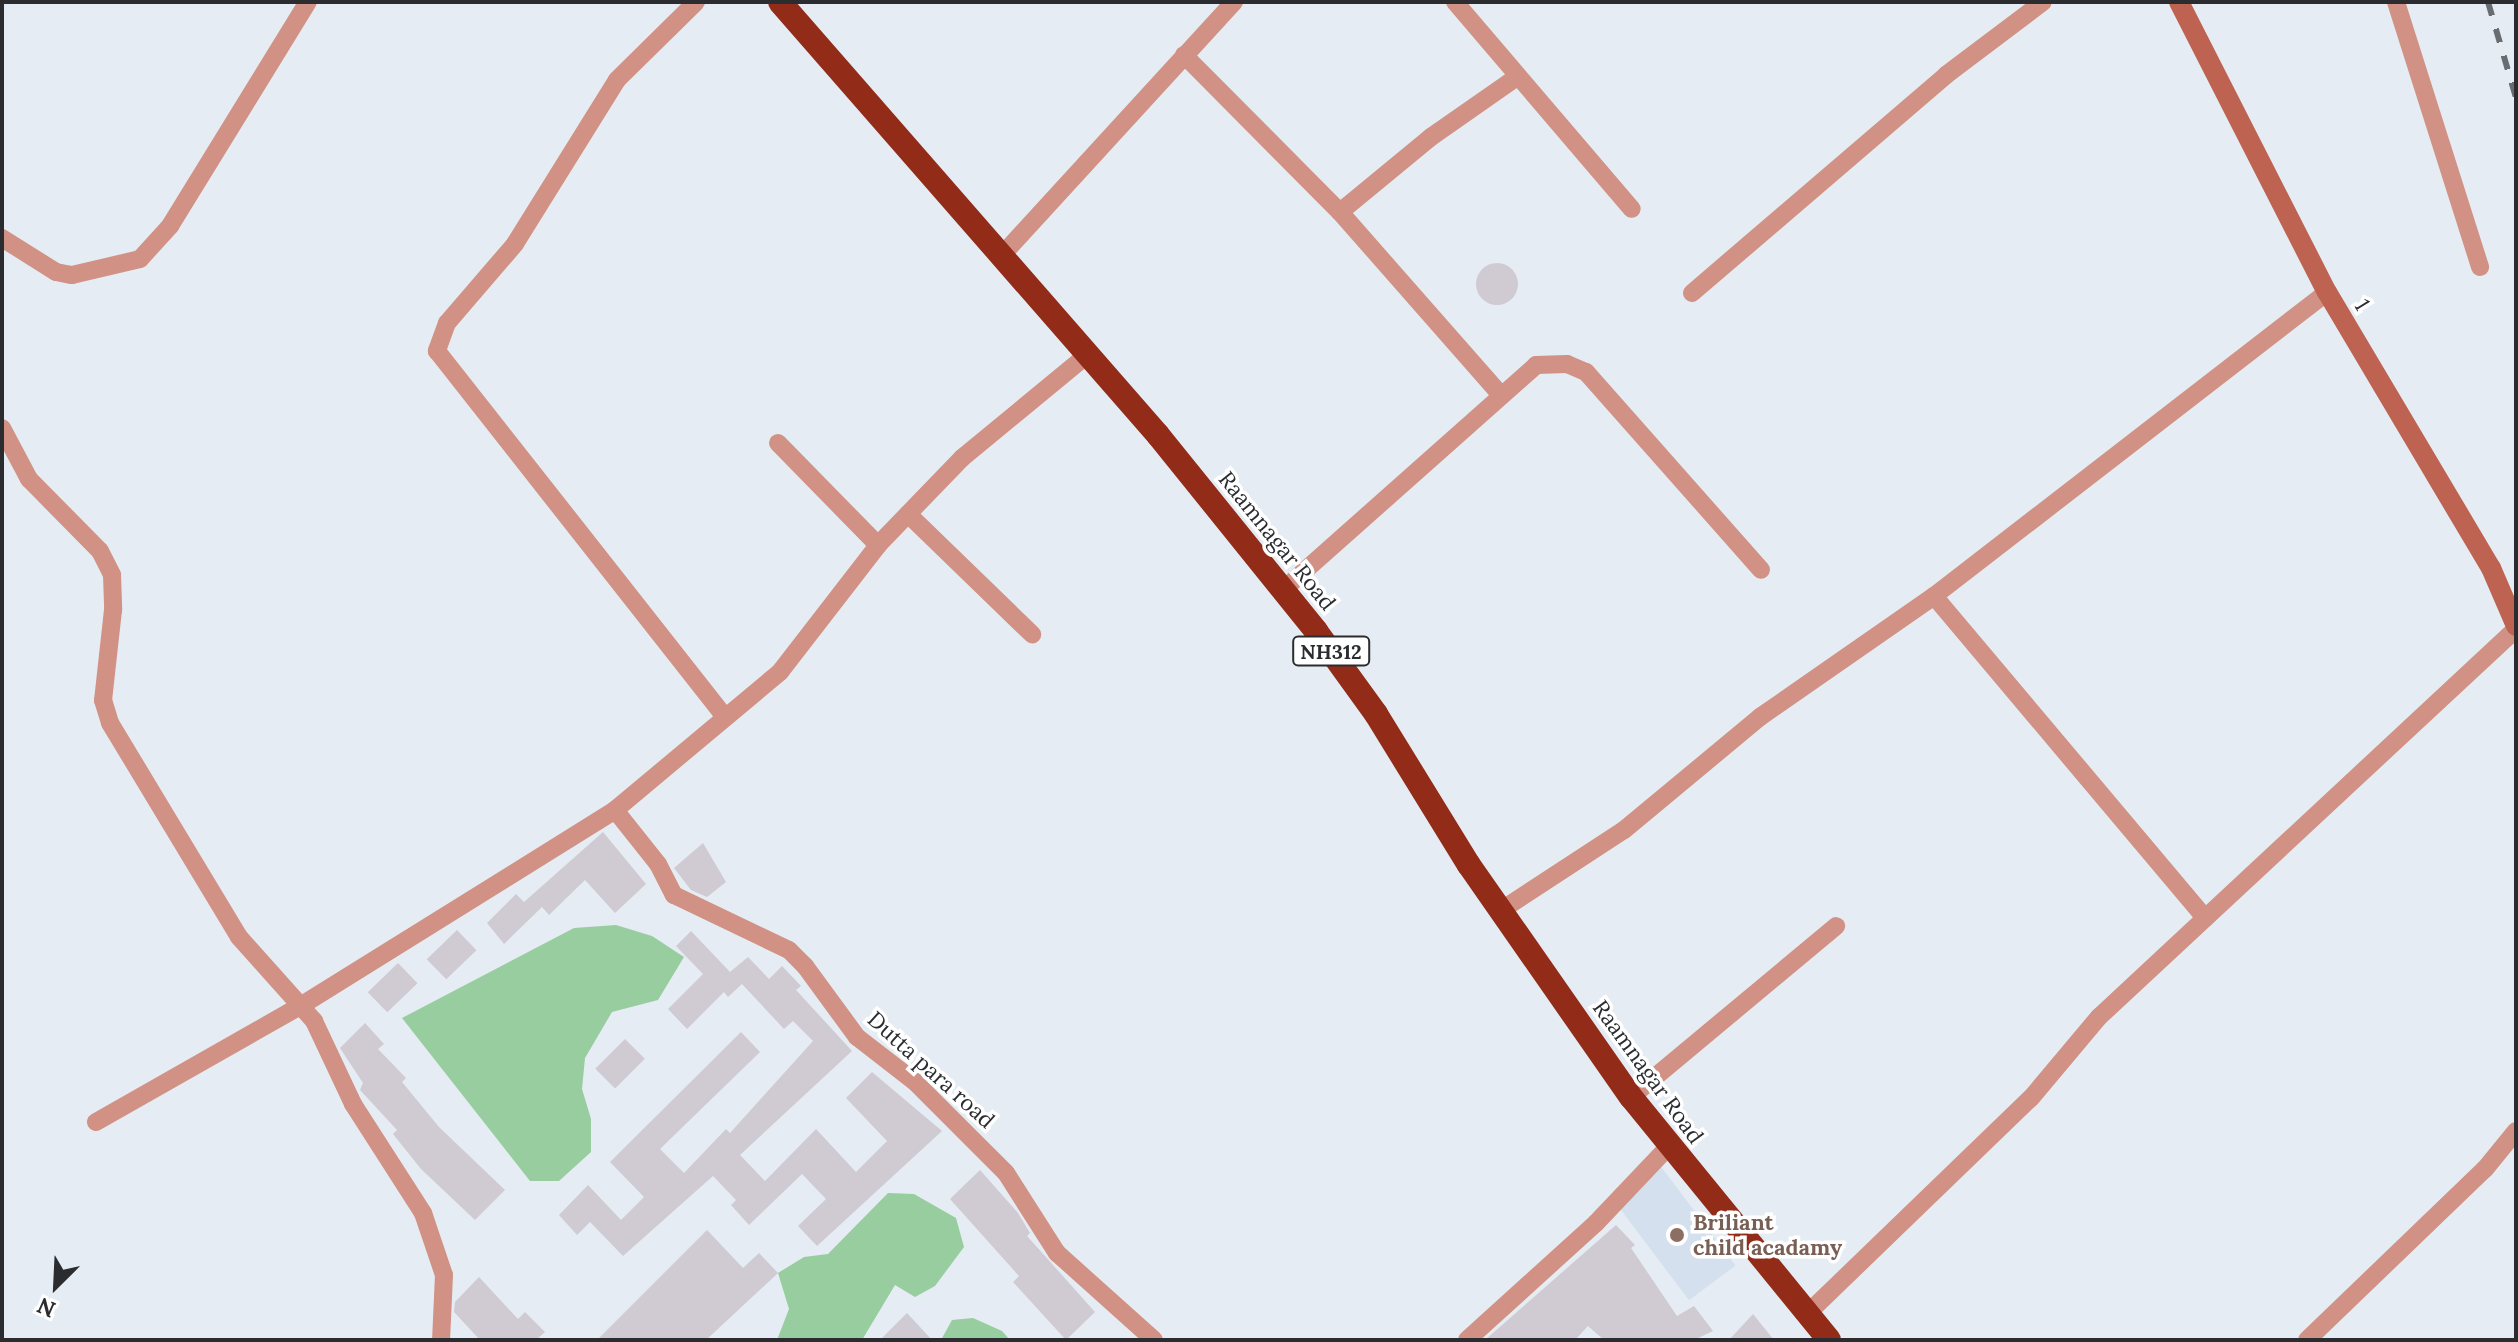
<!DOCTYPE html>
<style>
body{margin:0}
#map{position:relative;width:2518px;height:1342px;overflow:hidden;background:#e5ecf3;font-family:Lora,serif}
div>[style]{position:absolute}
.built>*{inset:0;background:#d5e0ee;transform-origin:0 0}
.green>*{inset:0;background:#97cd9f}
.building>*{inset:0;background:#d0cad2;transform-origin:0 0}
.round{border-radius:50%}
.street>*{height:18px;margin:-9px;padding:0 9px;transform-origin:9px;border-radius:9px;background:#d19184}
.secondary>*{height:20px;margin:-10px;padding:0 10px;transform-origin:10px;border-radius:10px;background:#be6351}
.highway>*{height:24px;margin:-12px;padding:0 12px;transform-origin:12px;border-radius:12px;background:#922b18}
.rail>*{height:6px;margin-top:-3px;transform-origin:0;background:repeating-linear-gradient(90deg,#696d72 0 14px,transparent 0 28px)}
.dots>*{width:22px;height:22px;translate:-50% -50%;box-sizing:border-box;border:4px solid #fff;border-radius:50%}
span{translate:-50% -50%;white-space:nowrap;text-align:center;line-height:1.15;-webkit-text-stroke:7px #fff;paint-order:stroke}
.shield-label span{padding:2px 6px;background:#fff;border:2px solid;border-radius:6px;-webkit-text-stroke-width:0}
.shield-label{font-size:20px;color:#2a2c2f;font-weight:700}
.street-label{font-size:22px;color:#2a2c2f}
.education-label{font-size:22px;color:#785e54;font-weight:700}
.left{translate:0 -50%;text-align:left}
.frame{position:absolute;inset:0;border:4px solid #2a2c2f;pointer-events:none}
.north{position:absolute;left:16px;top:1246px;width:80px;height:80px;-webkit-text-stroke:6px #fff;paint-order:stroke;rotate:204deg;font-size:22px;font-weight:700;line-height:32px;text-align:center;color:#2a2c2f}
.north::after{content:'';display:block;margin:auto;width:28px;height:36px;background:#2a2c2f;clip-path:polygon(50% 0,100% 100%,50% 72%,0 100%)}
</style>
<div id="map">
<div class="built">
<i style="left:1659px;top:1164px;width:127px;height:58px;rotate:53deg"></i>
</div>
<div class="green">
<i style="clip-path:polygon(616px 925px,652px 936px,684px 957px,658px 1000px,612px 1012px,585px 1058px,582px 1089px,591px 1119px,591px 1152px,559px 1181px,530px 1181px,402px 1018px,574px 928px)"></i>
<i style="clip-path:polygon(888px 1193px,914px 1194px,956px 1218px,964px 1247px,935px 1286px,915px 1297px,895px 1285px,862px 1340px,777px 1340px,789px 1309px,778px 1273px,804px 1257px,828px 1254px)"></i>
<i style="clip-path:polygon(973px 1318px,1002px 1331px,1010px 1340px,941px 1340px,952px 1320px)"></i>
</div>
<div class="building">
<i class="round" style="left:1476px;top:263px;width:42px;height:42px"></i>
<i style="clip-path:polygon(603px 832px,646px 884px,615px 913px,585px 880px,549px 915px,542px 907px,504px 944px,487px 923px,516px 894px,524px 902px)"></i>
<i style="clip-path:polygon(703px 843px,726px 882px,707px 897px,691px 890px,674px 868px)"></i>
<i style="left:457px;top:930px;width:28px;height:42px;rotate:46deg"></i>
<i style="clip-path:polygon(691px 931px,730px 972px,748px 957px,769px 979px,782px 966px,801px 986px,796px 990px,852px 1051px,740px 1155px,765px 1181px,816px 1129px,856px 1172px,887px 1141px,846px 1098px,872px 1072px,942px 1131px,817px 1246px,798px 1226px,826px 1199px,802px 1174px,749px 1225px,731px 1205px,736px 1200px,713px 1176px,623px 1256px,590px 1222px,577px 1235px,559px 1215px,588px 1185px,621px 1220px,644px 1197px,610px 1162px,741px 1032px,760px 1052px,660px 1149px,684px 1173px,726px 1129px,730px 1133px,813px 1041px,793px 1021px,784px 1029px,742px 984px,728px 997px,724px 992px,687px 1029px,668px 1009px,703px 974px,676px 946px)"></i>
<i style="left:398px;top:963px;width:28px;height:42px;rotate:46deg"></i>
<i style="clip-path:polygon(365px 1023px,384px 1044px,378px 1049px,406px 1078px,402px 1082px,439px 1127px,505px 1190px,475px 1220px,421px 1169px,393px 1134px,397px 1130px,360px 1090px,363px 1083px,340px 1048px)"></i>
<i style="left:625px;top:1039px;width:28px;height:42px;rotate:45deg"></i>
<i style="clip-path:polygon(980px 1170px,1018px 1213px,1030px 1233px,1027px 1236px,1095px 1312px,1066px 1340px,1013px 1282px,1019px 1276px,950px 1199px)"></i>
<i style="clip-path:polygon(1616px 1225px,1635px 1245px,1631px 1248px,1677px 1316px,1694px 1306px,1713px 1331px,1694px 1340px,1604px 1340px,1588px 1326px,1575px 1340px,1485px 1340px)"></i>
<i style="clip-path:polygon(707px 1230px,743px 1268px,759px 1253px,778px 1273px,706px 1340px,597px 1340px)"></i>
<i style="clip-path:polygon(479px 1277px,518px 1319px,525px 1312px,545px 1332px,536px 1340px,480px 1340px,454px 1312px,455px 1302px)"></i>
<i style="clip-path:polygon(907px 1313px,932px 1340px,880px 1340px)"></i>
<i style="clip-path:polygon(1753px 1314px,1774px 1340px,1729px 1340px)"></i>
</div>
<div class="street">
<i style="left:696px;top:2px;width:111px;rotate:135.4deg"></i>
<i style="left:617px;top:80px;width:193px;rotate:121.9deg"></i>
<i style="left:515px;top:244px;width:104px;rotate:130.7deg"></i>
<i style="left:447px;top:323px;width:30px;rotate:110deg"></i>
<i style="left:437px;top:351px;width:466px;rotate:51.8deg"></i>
<i style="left:1455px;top:2px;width:272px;rotate:49.5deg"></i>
<i style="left:2396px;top:2px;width:278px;rotate:72.4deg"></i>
<i style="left:1184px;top:55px;width:221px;rotate:45.2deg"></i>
<i style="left:1340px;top:212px;width:244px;rotate:48.7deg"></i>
<i style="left:1340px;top:212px;width:118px;rotate:-39.5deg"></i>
<i style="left:1431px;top:137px;width:105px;rotate:-34.9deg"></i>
<i style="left:2px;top:238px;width:64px;rotate:32.2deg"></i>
<i style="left:56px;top:272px;width:16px;rotate:11deg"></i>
<i style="left:72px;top:275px;width:70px;rotate:-13.2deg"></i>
<i style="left:140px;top:259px;width:45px;rotate:-47.7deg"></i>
<i style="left:170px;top:226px;width:263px;rotate:-58.4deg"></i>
<i style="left:1003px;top:254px;width:342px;rotate:-47.5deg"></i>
<i style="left:1692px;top:293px;width:335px;rotate:-40.6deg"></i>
<i style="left:1946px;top:75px;width:121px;rotate:-37deg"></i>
<i style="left:2px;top:428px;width:58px;rotate:62.1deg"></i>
<i style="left:29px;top:479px;width:101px;rotate:45.4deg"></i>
<i style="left:100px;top:551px;width:27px;rotate:63deg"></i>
<i style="left:112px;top:575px;width:35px;rotate:88deg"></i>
<i style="left:113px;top:610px;width:91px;rotate:96.3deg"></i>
<i style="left:103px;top:700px;width:24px;rotate:73deg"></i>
<i style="left:110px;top:723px;width:250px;rotate:58.9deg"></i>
<i style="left:239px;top:937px;width:113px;rotate:48.2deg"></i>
<i style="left:314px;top:1021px;width:92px;rotate:64.8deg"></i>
<i style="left:353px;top:1104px;width:130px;rotate:57.3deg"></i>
<i style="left:423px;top:1213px;width:65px;rotate:71.3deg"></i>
<i style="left:444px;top:1275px;width:65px;rotate:92.6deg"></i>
<i style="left:778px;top:443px;width:143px;rotate:45.6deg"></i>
<i style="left:908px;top:514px;width:173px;rotate:44.1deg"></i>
<i style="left:1283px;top:590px;width:339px;rotate:-41.6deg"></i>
<i style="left:1536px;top:365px;width:31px;rotate:-2deg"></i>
<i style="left:1567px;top:364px;width:21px;rotate:23deg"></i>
<i style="left:1586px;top:372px;width:264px;rotate:48.5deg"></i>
<i style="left:1934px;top:596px;width:421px;rotate:49.9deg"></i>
<i style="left:615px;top:810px;width:69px;rotate:51.5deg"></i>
<i style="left:658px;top:864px;width:35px;rotate:63deg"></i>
<i style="left:674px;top:895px;width:127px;rotate:25.6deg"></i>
<i style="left:789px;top:950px;width:23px;rotate:45deg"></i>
<i style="left:805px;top:966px;width:88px;rotate:53.8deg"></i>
<i style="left:857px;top:1037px;width:72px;rotate:37.7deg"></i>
<i style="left:914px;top:1081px;width:130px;rotate:45deg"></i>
<i style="left:1006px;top:1173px;width:95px;rotate:57.5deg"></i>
<i style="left:1057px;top:1253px;width:130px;rotate:41.9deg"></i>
<i style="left:1500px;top:911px;width:148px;rotate:-33.2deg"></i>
<i style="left:1624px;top:830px;width:177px;rotate:-39.7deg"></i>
<i style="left:1760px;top:717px;width:212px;rotate:-34.8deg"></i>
<i style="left:1934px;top:596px;width:497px;rotate:-37.7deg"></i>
<i style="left:1631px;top:1097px;width:267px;rotate:-39.8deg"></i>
<i style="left:96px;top:1122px;width:237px;rotate:-29.6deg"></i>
<i style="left:302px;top:1005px;width:369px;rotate:-31.9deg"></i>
<i style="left:615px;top:810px;width:215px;rotate:-39.9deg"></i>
<i style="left:780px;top:672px;width:160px;rotate:-52.3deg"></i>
<i style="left:878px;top:545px;width:121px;rotate:-46deg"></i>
<i style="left:962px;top:458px;width:162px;rotate:-39.5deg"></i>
<i style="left:1807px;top:1314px;width:311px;rotate:-44deg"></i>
<i style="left:2031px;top:1098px;width:106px;rotate:-50deg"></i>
<i style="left:2099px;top:1017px;width:570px;rotate:-42.94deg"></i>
<i style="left:1467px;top:1340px;width:174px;rotate:-42.2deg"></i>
<i style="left:1596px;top:1223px;width:106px;rotate:-46.5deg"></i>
<i style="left:2307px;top:1340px;width:247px;rotate:-43.9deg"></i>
<i style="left:2485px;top:1169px;width:49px;rotate:-50.8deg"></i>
</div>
<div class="secondary">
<i style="left:2179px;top:2px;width:326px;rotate:63deg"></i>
<i style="left:2327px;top:292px;width:321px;rotate:59.3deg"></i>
<i style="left:2491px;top:568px;width:63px;rotate:66.7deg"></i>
</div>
<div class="highway">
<i style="left:780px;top:2px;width:575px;rotate:48.88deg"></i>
<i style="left:1158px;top:435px;width:252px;rotate:51.1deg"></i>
<i style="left:1316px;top:631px;width:102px;rotate:54.1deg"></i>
<i style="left:1376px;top:714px;width:177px;rotate:58.4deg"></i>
<i style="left:1469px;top:865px;width:283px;rotate:55.1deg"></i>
<i style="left:1631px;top:1097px;width:313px;rotate:50.8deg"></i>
</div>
<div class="rail">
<i style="left:2488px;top:2px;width:100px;rotate:73.7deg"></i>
</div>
<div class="dots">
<i style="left:1677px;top:1235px;background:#8d6e63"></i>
</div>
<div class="shield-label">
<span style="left:1331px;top:651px">NH312</span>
</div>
<div class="street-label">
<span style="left:2362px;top:305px;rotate:59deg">1</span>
<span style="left:1277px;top:541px;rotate:51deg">Raamnagar Road</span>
<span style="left:931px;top:1070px;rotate:42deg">Dutta para road</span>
<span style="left:1648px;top:1072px;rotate:54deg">Raamnagar Road</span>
</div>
<div class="education-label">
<span class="left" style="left:1693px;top:1235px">Briliant<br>child acadamy</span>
</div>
<div class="frame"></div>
<div class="north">N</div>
</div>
